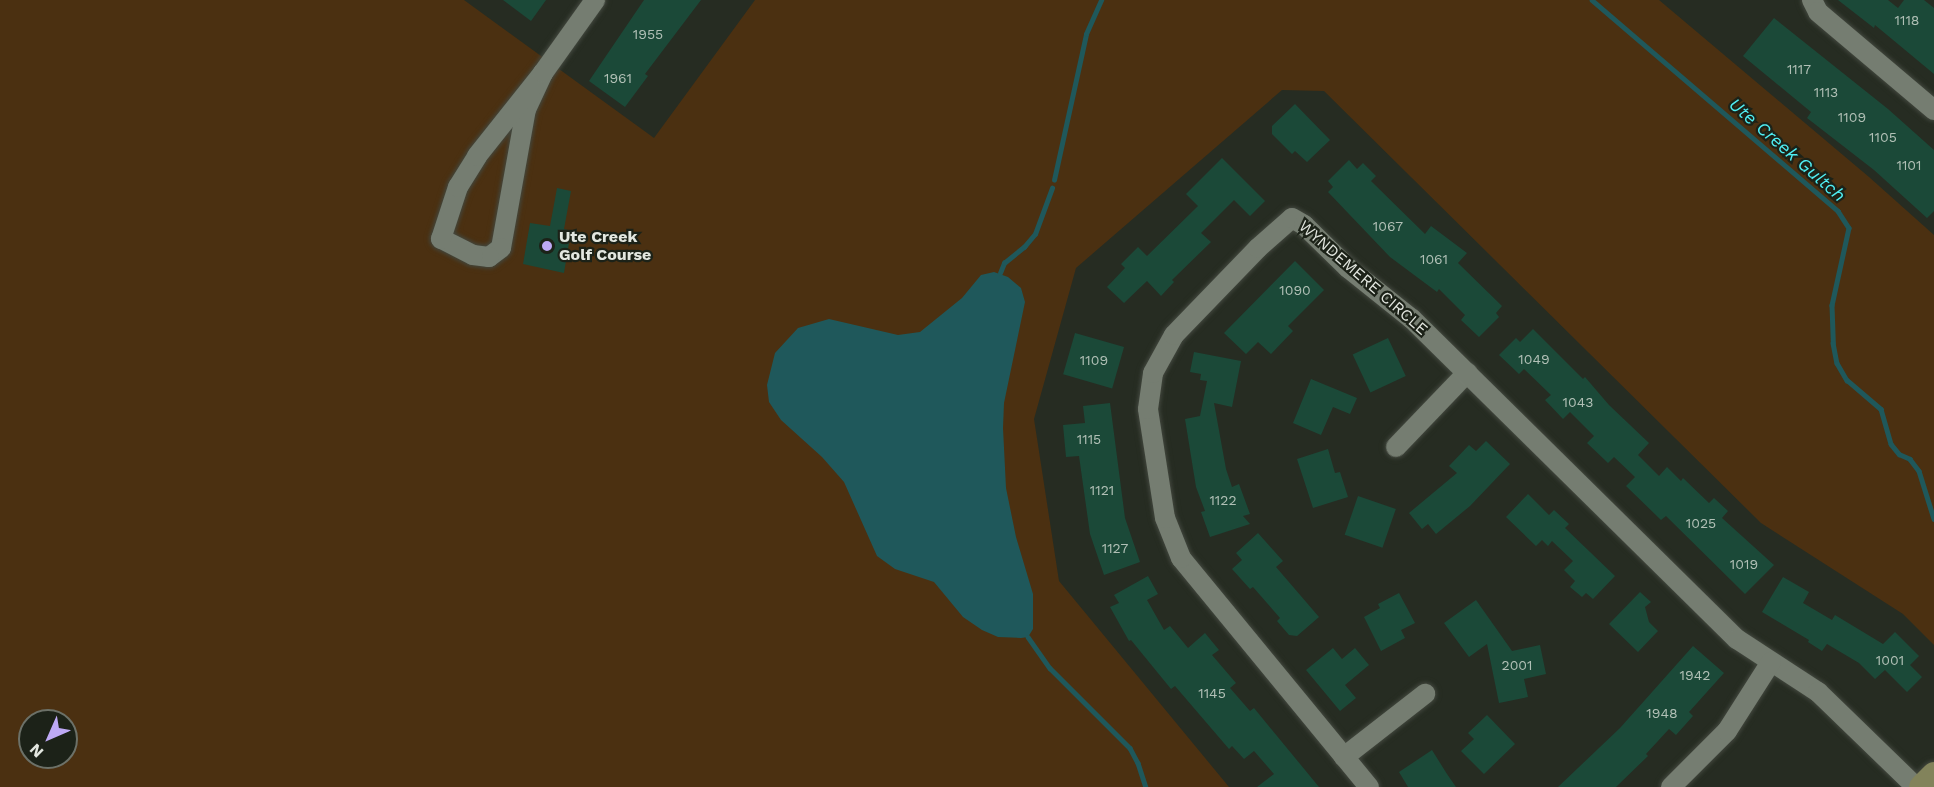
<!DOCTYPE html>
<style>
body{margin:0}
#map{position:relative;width:1934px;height:787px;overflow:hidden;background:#262c22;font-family:"Work Sans",sans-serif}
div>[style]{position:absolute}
.green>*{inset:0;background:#4b3011}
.water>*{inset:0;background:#1f585b}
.stream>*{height:4.5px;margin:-2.25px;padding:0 2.25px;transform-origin:2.25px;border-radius:2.25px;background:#1f585b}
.building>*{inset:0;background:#1b4938;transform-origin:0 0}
.roads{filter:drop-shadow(0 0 2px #42473e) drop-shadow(0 0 2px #42473e)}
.minor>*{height:20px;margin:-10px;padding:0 10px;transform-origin:10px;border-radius:10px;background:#757d71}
.secondary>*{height:27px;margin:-13.5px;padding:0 13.5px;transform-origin:13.5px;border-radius:13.5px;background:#82835b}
.dots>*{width:16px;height:16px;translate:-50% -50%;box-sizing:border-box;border:3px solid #1c2218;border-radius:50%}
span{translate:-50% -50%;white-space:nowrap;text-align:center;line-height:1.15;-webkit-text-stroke:4.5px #1c2218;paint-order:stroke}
.number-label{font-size:14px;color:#b1c0b6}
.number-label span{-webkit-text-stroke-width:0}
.poi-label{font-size:16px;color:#e3e7e0;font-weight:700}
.left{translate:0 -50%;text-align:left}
.street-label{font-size:16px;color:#e3e7e0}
.water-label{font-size:18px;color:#4fedf2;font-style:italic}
.north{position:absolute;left:18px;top:709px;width:60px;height:60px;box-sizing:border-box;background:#1c2218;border:2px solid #6c7168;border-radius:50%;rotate:225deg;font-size:16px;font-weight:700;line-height:24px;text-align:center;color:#e3e7e0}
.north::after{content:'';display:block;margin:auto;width:21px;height:27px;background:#bea9f5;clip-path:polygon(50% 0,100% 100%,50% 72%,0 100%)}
</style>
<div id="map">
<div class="green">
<i style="clip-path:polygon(evenodd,0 0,464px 0,654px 138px,755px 0,1659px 0,1869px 177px,1934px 235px,1934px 645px,1903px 614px,1761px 523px,1324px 91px,1282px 90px,1076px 268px,1034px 419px,1059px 581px,1229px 787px,0 787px,0 0,30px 721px,66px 721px,66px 757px,30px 757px,30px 721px)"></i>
</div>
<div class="water">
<i style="clip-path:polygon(994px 272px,1008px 277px,1021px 288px,1025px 302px,1004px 403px,1003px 428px,1006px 488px,1016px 537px,1033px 594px,1033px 629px,1028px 637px,1021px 638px,998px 637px,982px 630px,963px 617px,934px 582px,895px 569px,877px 556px,844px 482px,822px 457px,781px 420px,769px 402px,767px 385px,775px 353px,798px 328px,829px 319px,898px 335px,920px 332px,962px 298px,981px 275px)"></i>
</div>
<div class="stream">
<i style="left:1592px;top:0;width:324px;rotate:40.6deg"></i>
<i style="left:1838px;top:211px;width:20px;rotate:57deg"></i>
<i style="left:1849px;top:228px;width:79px;rotate:102.4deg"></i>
<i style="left:1832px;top:305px;width:38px;rotate:88deg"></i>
<i style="left:1833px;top:343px;width:20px;rotate:79deg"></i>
<i style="left:1837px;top:363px;width:20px;rotate:60deg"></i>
<i style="left:1847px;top:380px;width:45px;rotate:40.5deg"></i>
<i style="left:1881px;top:409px;width:36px;rotate:74deg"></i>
<i style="left:1891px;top:444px;width:13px;rotate:51deg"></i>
<i style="left:1899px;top:454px;width:12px;rotate:24deg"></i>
<i style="left:1910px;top:459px;width:15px;rotate:53deg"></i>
<i style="left:1919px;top:471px;width:50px;rotate:72.6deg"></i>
<i style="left:1054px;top:180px;width:149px;rotate:-77.6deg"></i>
<i style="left:1086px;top:34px;width:37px;rotate:-66deg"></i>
<i style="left:1000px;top:273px;width:11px;rotate:-68deg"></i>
<i style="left:1004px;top:263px;width:26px;rotate:-39deg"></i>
<i style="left:1024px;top:247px;width:17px;rotate:-50deg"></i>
<i style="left:1035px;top:234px;width:49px;rotate:-69.7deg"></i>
<i style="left:1028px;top:637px;width:38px;rotate:55deg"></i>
<i style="left:1050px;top:668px;width:113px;rotate:45deg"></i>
<i style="left:1130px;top:748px;width:17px;rotate:62deg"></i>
<i style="left:1138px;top:763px;width:25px;rotate:72deg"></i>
</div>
<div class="building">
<i style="clip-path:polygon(503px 0,546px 0,531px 21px)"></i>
<i style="clip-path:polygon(644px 0,701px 0,645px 74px,648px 76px,625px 107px,589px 81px)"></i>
<i style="clip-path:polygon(1838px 0,1888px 0,1898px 8px,1904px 0,1924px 0,1934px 8px,1934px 74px,1875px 25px,1874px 28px)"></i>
<i style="clip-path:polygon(1774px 18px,1888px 109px,1934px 150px,1934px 211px,1927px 218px,1874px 170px,1807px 118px,1811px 112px,1743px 56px)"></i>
<i style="clip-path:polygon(1295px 104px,1330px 140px,1307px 162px,1295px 151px,1292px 154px,1272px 134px,1272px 126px)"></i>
<i style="clip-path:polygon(1222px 158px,1265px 201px,1250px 216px,1234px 200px,1201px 233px,1211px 242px,1172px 280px,1174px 282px,1161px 296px,1147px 281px,1124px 303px,1107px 287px,1125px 268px,1121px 264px,1138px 247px,1147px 256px,1198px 206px,1186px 194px)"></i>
<i style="clip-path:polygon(1349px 160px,1357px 169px,1363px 163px,1376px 176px,1371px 181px,1425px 234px,1431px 226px,1467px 253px,1458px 263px,1502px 306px,1496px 313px,1499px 317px,1479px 337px,1461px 320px,1465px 315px,1439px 289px,1437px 292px,1390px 257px,1328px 192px,1333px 187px,1328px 181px)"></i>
<i style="clip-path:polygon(557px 188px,571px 191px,564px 229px,571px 231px,564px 273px,523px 264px,530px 223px,550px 226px)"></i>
<i style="clip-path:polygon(1295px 261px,1324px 290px,1288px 326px,1293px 331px,1271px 354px,1258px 342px,1246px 354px,1224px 333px)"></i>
<i style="clip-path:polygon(1533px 329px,1583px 379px,1585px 377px,1609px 405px,1649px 443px,1638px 455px,1659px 476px,1667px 467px,1681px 481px,1683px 478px,1709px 503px,1714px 498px,1728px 511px,1722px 518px,1774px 565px,1745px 594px,1666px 516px,1661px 520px,1626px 486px,1635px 477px,1614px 457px,1608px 463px,1587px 443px,1594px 436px,1570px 412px,1563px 419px,1545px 400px,1551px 395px,1524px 369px,1519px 374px,1499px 355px,1516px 338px,1520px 342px)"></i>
<i style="left:1075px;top:333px;width:51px;height:43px;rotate:16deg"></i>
<i style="left:1388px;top:338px;width:42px;height:39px;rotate:65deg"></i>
<i style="clip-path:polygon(1194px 352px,1241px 361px,1232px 407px,1214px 403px,1226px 469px,1232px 487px,1239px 484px,1250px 514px,1243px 516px,1250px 524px,1210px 537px,1201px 512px,1205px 511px,1196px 487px,1185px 419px,1200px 416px,1207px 381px,1200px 380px,1201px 374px,1190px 372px)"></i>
<i style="clip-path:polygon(1311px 379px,1357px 398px,1350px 414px,1333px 407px,1321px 435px,1293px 423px)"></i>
<i style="clip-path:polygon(1110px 403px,1125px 518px,1140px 562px,1104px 575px,1090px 534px,1079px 456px,1066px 457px,1063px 425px,1085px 423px,1083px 406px)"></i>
<i style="clip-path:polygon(1486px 441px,1510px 464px,1470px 506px,1436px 534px,1428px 524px,1422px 529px,1409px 513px,1457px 473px,1449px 466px,1469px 445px,1476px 451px)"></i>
<i style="clip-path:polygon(1328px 449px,1335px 473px,1340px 472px,1348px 497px,1313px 508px,1297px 459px)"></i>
<i style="clip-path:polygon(1528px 494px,1549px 515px,1554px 510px,1569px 524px,1565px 528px,1615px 576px,1593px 599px,1586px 593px,1582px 597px,1570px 587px,1575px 581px,1564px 570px,1573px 561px,1552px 541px,1548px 546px,1542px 540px,1536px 546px,1506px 517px)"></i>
<i style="left:1358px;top:496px;width:40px;height:41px;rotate:19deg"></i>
<i style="clip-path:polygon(1258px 533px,1283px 561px,1276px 567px,1319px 617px,1297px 636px,1289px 635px,1277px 621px,1280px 618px,1253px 587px,1250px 589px,1232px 569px,1242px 560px,1236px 553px)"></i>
<i style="clip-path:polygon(1148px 576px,1158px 594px,1147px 600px,1164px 630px,1170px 626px,1188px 648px,1205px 633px,1219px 650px,1212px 655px,1236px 683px,1230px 688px,1250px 711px,1254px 708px,1319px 787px,1257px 787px,1274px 774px,1254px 751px,1244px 759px,1232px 746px,1229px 749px,1175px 686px,1171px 689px,1131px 640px,1129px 641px,1110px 607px,1119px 603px,1114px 595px)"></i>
<i style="clip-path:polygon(1783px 577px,1809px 592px,1803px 603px,1832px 620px,1835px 615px,1883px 644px,1895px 632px,1919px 656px,1910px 665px,1922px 677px,1907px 692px,1885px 670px,1875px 679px,1859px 663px,1827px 644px,1822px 651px,1808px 642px,1809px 640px,1762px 612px)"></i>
<i style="clip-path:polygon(1640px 592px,1651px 602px,1645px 607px,1649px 622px,1658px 631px,1638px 652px,1609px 624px)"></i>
<i style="clip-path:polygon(1399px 593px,1415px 623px,1401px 630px,1405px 638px,1381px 651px,1364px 617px,1380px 608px,1378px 604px)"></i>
<i style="clip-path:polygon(1476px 600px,1512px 651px,1540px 645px,1546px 674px,1524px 679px,1528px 697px,1499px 703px,1487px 644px,1469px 657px,1444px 623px)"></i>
<i style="clip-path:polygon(1693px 646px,1724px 673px,1689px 712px,1693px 716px,1676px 735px,1669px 729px,1646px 754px,1648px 756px,1616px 787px,1558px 787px,1620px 728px)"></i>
<i style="clip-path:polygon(1333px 648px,1342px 659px,1355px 648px,1369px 665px,1345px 685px,1356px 698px,1340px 711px,1306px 670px)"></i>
<i style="clip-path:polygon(1487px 715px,1515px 744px,1484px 774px,1461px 751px,1474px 739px,1468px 733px)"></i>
<i style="clip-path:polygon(1432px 750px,1447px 774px,1456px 787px,1408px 787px,1399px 772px)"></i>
</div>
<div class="roads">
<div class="minor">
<i style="left:1812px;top:0;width:13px;rotate:63deg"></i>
<i style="left:1818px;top:12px;width:152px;rotate:40.2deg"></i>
<i style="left:543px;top:73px;width:40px;rotate:115deg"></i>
<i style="left:526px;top:109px;width:141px;rotate:100.2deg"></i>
<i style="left:501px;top:248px;width:15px;rotate:143deg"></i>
<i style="left:489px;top:257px;width:16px;rotate:-173deg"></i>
<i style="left:473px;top:255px;width:36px;rotate:-153deg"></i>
<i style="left:441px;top:239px;width:55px;rotate:-71.9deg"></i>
<i style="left:458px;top:187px;width:36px;rotate:-58deg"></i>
<i style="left:477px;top:156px;width:106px;rotate:-51.5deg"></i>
<i style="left:543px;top:73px;width:90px;rotate:-54.5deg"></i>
<i style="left:1396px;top:447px;width:103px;rotate:-46.2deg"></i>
<i style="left:1344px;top:757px;width:103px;rotate:-37.9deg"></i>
<i style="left:1369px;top:787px;width:296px;rotate:-129.4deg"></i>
<i style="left:1181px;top:558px;width:43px;rotate:-111.8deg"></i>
<i style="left:1165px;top:518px;width:110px;rotate:-98.9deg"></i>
<i style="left:1148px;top:409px;width:36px;rotate:-82deg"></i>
<i style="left:1153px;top:373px;width:43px;rotate:-61.1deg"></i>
<i style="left:1174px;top:335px;width:121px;rotate:-46deg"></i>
<i style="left:1258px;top:248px;width:45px;rotate:-41.4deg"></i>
<i style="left:1292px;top:218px;width:14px;rotate:30deg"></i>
<i style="left:1304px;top:225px;width:62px;rotate:44.3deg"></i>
<i style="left:1348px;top:268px;width:82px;rotate:38.6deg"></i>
<i style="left:1412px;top:319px;width:456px;rotate:44.6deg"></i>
<i style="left:1737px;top:639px;width:97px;rotate:33.2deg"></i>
<i style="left:1818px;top:692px;width:136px;rotate:44.1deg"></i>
<i style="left:1671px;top:787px;width:79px;rotate:-45deg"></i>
<i style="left:1727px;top:731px;width:82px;rotate:-57.5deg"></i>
</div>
<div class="secondary">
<i style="left:1922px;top:787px;width:17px;rotate:-45deg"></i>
</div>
</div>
<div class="dots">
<i style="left:547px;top:246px;background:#bea9f5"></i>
</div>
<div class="number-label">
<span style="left:1907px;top:20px">1118</span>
<span style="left:648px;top:34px">1955</span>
<span style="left:1799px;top:69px">1117</span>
<span style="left:618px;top:78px">1961</span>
<span style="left:1826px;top:92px">1113</span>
<span style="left:1852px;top:117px">1109</span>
<span style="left:1883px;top:137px">1105</span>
<span style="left:1909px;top:165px">1101</span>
<span style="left:1388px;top:226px">1067</span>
<span style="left:1434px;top:259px">1061</span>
<span style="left:1295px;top:290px">1090</span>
<span style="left:1534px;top:359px">1049</span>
<span style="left:1094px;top:360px">1109</span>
<span style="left:1578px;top:402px">1043</span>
<span style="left:1089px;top:439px">1115</span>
<span style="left:1102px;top:490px">1121</span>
<span style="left:1223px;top:500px">1122</span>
<span style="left:1701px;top:523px">1025</span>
<span style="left:1115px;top:548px">1127</span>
<span style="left:1744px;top:564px">1019</span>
<span style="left:1890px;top:660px">1001</span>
<span style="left:1517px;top:665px">2001</span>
<span style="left:1695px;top:675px">1942</span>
<span style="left:1212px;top:693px">1145</span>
<span style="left:1662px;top:713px">1948</span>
</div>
<div class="poi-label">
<span class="left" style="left:559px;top:246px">Ute Creek<br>Golf Course</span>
</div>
<div class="street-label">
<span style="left:1363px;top:278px;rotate:41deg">WYNDEMERE CIRCLE</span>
</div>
<div class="water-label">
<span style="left:1787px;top:150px;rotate:41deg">Ute Creek Gultch</span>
</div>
<div class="north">N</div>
</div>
